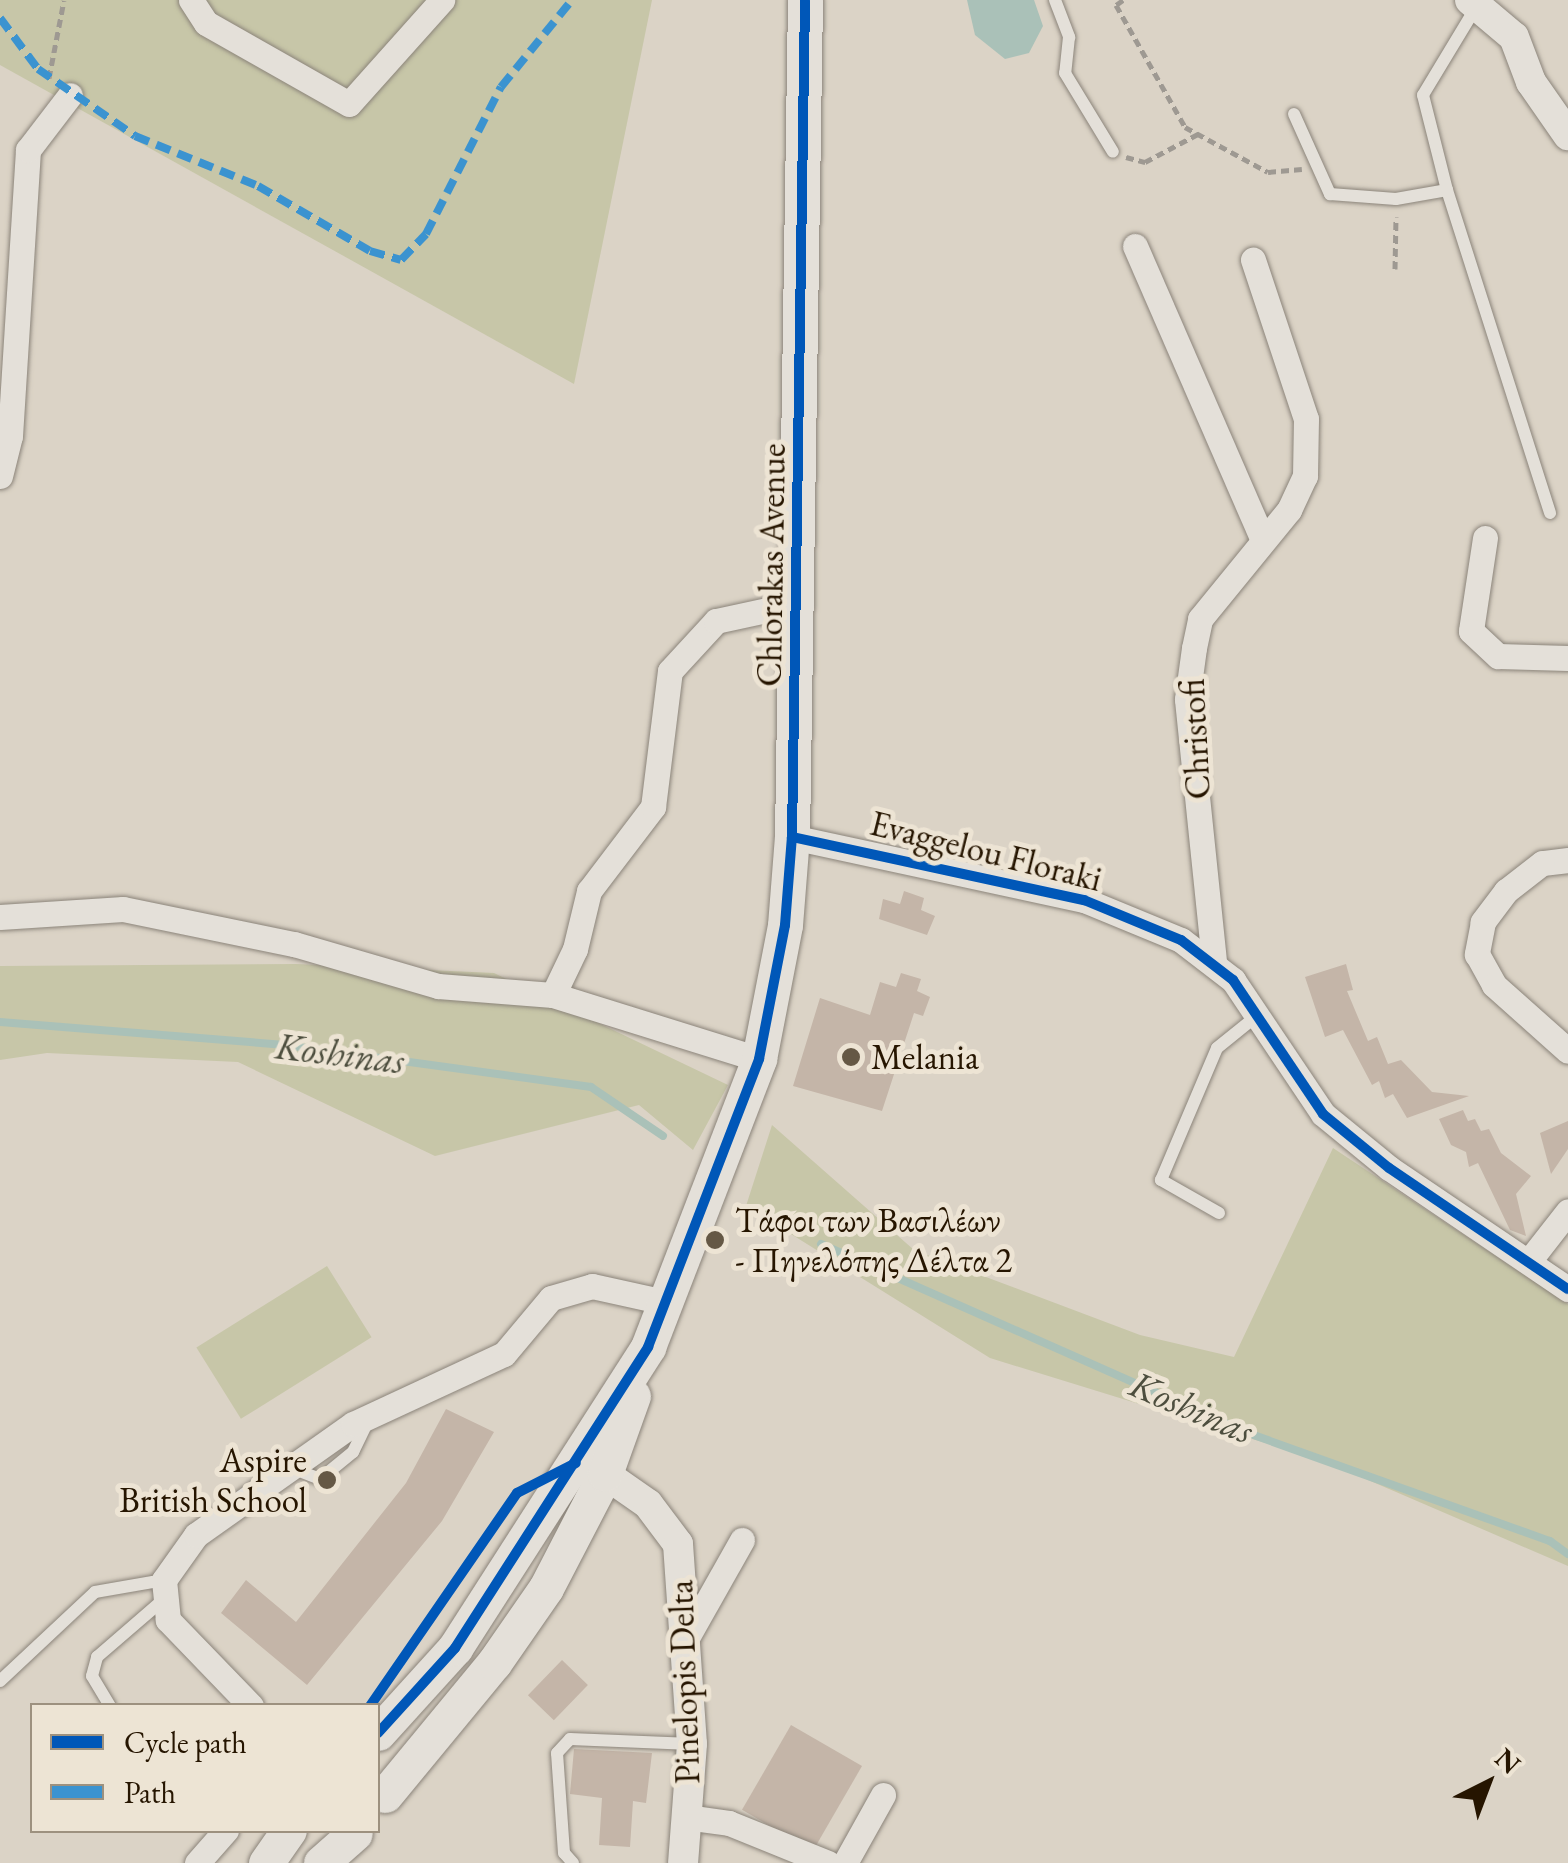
<!DOCTYPE html>
<meta charset="utf-8">
<style>
body{margin:0}
#map{position:relative;width:1568px;height:1863px;overflow:hidden;background:#dbd3c6;font-family:"EB Garamond",serif}
div>[style]{position:absolute}
.green>*{inset:0;background:#c7c6a8;transform-origin:0 0}
.water>*{inset:0;background:#aac1b8}
.stream>*{height:8px;margin:-4px;padding:0 4px;transform-origin:4px;border-radius:4px;background:#aac1b8}
.building>*{inset:0;background:#c4b5a8;transform-origin:0 0}
.path>*{height:5px;margin-top:-2.5px;transform-origin:0;background:repeating-linear-gradient(90deg,#9e9992 0 8px,transparent 0 13px)}
.roads{filter:drop-shadow(0 0 2px #8b847a) drop-shadow(0 0 2px #8b847a)}
.service>*{height:12px;margin:-6px;padding:0 6px;transform-origin:6px;border-radius:6px;background:#e4e0d9}
.minor>*{height:25px;margin:-12.5px;padding:0 12.5px;transform-origin:12.5px;border-radius:12.5px;background:#e4e0d9}
.tertiary>*{height:30px;margin:-15px;padding:0 15px;transform-origin:15px;border-radius:15px;background:#e4e0d9}
.secondary>*{height:35px;margin:-17.5px;padding:0 17.5px;transform-origin:17.5px;border-radius:17.5px;background:#e4e0d9}
.quiet>*{height:8px;margin-top:-4px;transform-origin:0;background:repeating-linear-gradient(90deg,#3b93d0 0 15px,transparent 0 23px)}
.cycleway>*{height:10px;margin:-5px;padding:0 5px;transform-origin:5px;border-radius:5px;background:#0057b8}
.dots>*{width:28px;height:28px;translate:-50% -50%;box-sizing:border-box;border:5px solid #ede4d4;border-radius:50%}
span{translate:-50% -50%;white-space:nowrap;text-align:center;line-height:1.15;-webkit-text-stroke:10px #ede4d4;paint-order:stroke}
.street-label{font-size:35px;color:#261500}
.poi-label{font-size:35px;color:#261500}
.left{translate:0 -50%;text-align:left}
.right{translate:-100% -50%;text-align:right}
.water-label{font-size:38px;color:#4d4e3e;font-style:italic}
.legend{position:absolute;left:30px;top:1703px;width:350px;height:130px;box-sizing:border-box;background:#ede4d4;border:2px solid #9d917f;margin:0;padding:12px 18px;list-style:none;font-size:30px;color:#261500}
.legend li{display:flex;align-items:center;gap:20px;height:50px}
.legend b{width:50px;border:2px solid #9d917f}
.north{position:absolute;left:1438px;top:1733px;width:100px;height:100px;-webkit-text-stroke:8px #ede4d4;paint-order:stroke;rotate:42deg;font-size:28px;font-weight:700;line-height:40px;text-align:center;color:#261500}
.north::after{content:'';display:block;margin:auto;width:35px;height:45px;background:#261500;clip-path:polygon(50% 0,100% 100%,50% 72%,0 100%)}
</style>
<div id="map">
<div class="green">
<i style="clip-path:polygon(0 0,652px 0,574px 384px,0 65px)"></i>
<i style="clip-path:polygon(296px 964px,494px 973px,728px 1085px,693px 1150px,639px 1105px,435px 1156px,238px 1062px,47px 1053px,0 1060px,0 966px)"></i>
<i style="clip-path:polygon(772px 1125px,914px 1250px,1140px 1335px,1234px 1357px,1333px 1148px,1568px 1304px,1568px 1566px,1324px 1461px,990px 1358px,746px 1206px)"></i>
<i style="left:327px;top:1266px;width:84px;height:154px;rotate:58deg"></i>
</div>
<div class="water">
<i style="clip-path:polygon(967px 0,1034px 0,1043px 26px,1029px 53px,1005px 59px,975px 35px)"></i>
</div>
<div class="stream">
<i style="left:0;top:1022px;width:286px;rotate:4.6deg"></i>
<i style="left:285px;top:1045px;width:309px;rotate:7.8deg"></i>
<i style="left:591px;top:1087px;width:87px;rotate:34.2deg"></i>
<i style="left:821px;top:1244px;width:467px;rotate:23.9deg"></i>
<i style="left:1248px;top:1433px;width:321px;rotate:19.7deg"></i>
<i style="left:1550px;top:1541px;width:22px;rotate:36deg"></i>
</div>
<div class="building">
<i style="clip-path:polygon(904px 891px,924px 898px,921px 910px,935px 916px,927px 935px,879px 919px,883px 899px,900px 904px)"></i>
<i style="clip-path:polygon(1346px 964px,1353px 990px,1347px 991px,1368px 1041px,1377px 1037px,1388px 1064px,1401px 1060px,1432px 1092px,1469px 1096px,1407px 1118px,1393px 1094px,1385px 1098px,1379px 1081px,1372px 1085px,1343px 1030px,1325px 1037px,1305px 977px)"></i>
<i style="clip-path:polygon(901px 973px,921px 979px,917px 991px,930px 997px,923px 1016px,914px 1013px,882px 1111px,793px 1086px,820px 998px,870px 1015px,880px 982px,896px 987px)"></i>
<i style="clip-path:polygon(1463px 1110px,1468px 1121px,1475px 1119px,1481px 1131px,1489px 1129px,1501px 1153px,1531px 1176px,1516px 1194px,1526px 1236px,1510px 1230px,1478px 1163px,1469px 1167px,1466px 1152px,1451px 1145px,1439px 1119px)"></i>
<i style="clip-path:polygon(1568px 1121px,1568px 1149px,1551px 1174px,1540px 1133px)"></i>
<i style="clip-path:polygon(446px 1409px,494px 1432px,442px 1521px,307px 1685px,221px 1613px,246px 1580px,296px 1622px,406px 1483px)"></i>
<i style="left:562px;top:1660px;width:36px;height:49px;rotate:44deg"></i>
<i style="left:791px;top:1725px;width:82px;height:98px;rotate:30deg"></i>
<i style="clip-path:polygon(574px 1749px,652px 1753px,646px 1803px,633px 1801px,630px 1847px,599px 1845px,602px 1798px,570px 1794px)"></i>
</div>
<div class="path">
<i style="left:1123px;top:0;width:9px;rotate:144deg"></i>
<i style="left:1116px;top:5px;width:140px;rotate:60.5deg"></i>
<i style="left:1185px;top:127px;width:94px;rotate:28.5deg"></i>
<i style="left:1268px;top:172px;width:34px;rotate:-5deg"></i>
<i style="left:49px;top:78px;width:79px;rotate:-79.1deg"></i>
<i style="left:1126px;top:157px;width:20px;rotate:15deg"></i>
<i style="left:1145px;top:162px;width:62px;rotate:-27.8deg"></i>
<i style="left:1395px;top:269px;width:52px;rotate:-88.9deg"></i>
</div>
<div class="roads">
<div class="service">
<i style="left:1055px;top:0;width:40px;rotate:69deg"></i>
<i style="left:1069px;top:37px;width:36px;rotate:96deg"></i>
<i style="left:1065px;top:73px;width:92px;rotate:58.7deg"></i>
<i style="left:1294px;top:114px;width:88px;rotate:65.8deg"></i>
<i style="left:1330px;top:194px;width:66px;rotate:4.3deg"></i>
<i style="left:1396px;top:199px;width:52px;rotate:-10deg"></i>
<i style="left:1447px;top:190px;width:98px;rotate:-104.2deg"></i>
<i style="left:1423px;top:95px;width:103px;rotate:-58.9deg"></i>
<i style="left:1447px;top:190px;width:339px;rotate:72.3deg"></i>
<i style="left:1219px;top:1213px;width:67px;rotate:-150.4deg"></i>
<i style="left:1161px;top:1180px;width:143px;rotate:-67deg"></i>
<i style="left:1217px;top:1048px;width:48px;rotate:-39deg"></i>
<i style="left:289px;top:1467px;width:33px;rotate:21deg"></i>
<i style="left:320px;top:1479px;width:43px;rotate:-39.3deg"></i>
<i style="left:353px;top:1452px;width:34px;rotate:-64deg"></i>
<i style="left:0;top:1681px;width:130px;rotate:-43.1deg"></i>
<i style="left:95px;top:1592px;width:70px;rotate:-9.9deg"></i>
<i style="left:110px;top:1706px;width:35px;rotate:-121deg"></i>
<i style="left:92px;top:1676px;width:20px;rotate:-75deg"></i>
<i style="left:97px;top:1657px;width:87px;rotate:-40.8deg"></i>
<i style="left:573px;top:1863px;width:13px;rotate:-132deg"></i>
<i style="left:564px;top:1853px;width:100px;rotate:-94deg"></i>
<i style="left:557px;top:1753px;width:19px;rotate:-47deg"></i>
<i style="left:570px;top:1739px;width:122px;rotate:2.3deg"></i>
</div>
<div class="minor">
<i style="left:191px;top:0;width:27px;rotate:57deg"></i>
<i style="left:206px;top:23px;width:164px;rotate:29.5deg"></i>
<i style="left:349px;top:104px;width:140px;rotate:-48.2deg"></i>
<i style="left:1135px;top:246px;width:318px;rotate:66.5deg"></i>
<i style="left:0;top:476px;width:41px;rotate:-76deg"></i>
<i style="left:10px;top:436px;width:287px;rotate:-86.4deg"></i>
<i style="left:28px;top:150px;width:69px;rotate:-52.6deg"></i>
<i style="left:1485px;top:538px;width:94px;rotate:98.6deg"></i>
<i style="left:1471px;top:631px;width:37px;rotate:43deg"></i>
<i style="left:1498px;top:656px;width:70px;rotate:1.6deg"></i>
<i style="left:792px;top:837px;width:299px;rotate:12.2deg"></i>
<i style="left:1084px;top:900px;width:105px;rotate:22.4deg"></i>
<i style="left:1181px;top:940px;width:66px;rotate:37.6deg"></i>
<i style="left:1233px;top:980px;width:161px;rotate:56.1deg"></i>
<i style="left:1323px;top:1114px;width:85px;rotate:39.3deg"></i>
<i style="left:1389px;top:1168px;width:216px;rotate:34.1deg"></i>
<i style="left:1568px;top:860px;width:26px;rotate:173deg"></i>
<i style="left:1542px;top:863px;width:46px;rotate:142.1deg"></i>
<i style="left:1506px;top:891px;width:39px;rotate:127deg"></i>
<i style="left:1483px;top:922px;width:33px;rotate:101deg"></i>
<i style="left:1477px;top:954px;width:35px;rotate:61deg"></i>
<i style="left:1494px;top:985px;width:99px;rotate:41.7deg"></i>
<i style="left:0;top:917px;width:123px;rotate:-3.7deg"></i>
<i style="left:123px;top:909px;width:175px;rotate:11.6deg"></i>
<i style="left:294px;top:944px;width:150px;rotate:16.3deg"></i>
<i style="left:438px;top:986px;width:115px;rotate:4.5deg"></i>
<i style="left:553px;top:995px;width:216px;rotate:17.3deg"></i>
<i style="left:1214px;top:961px;width:263px;rotate:-95.9deg"></i>
<i style="left:1187px;top:699px;width:51px;rotate:-82.2deg"></i>
<i style="left:1194px;top:648px;width:30px;rotate:-78deg"></i>
<i style="left:1200px;top:619px;width:141px;rotate:-50.8deg"></i>
<i style="left:1289px;top:510px;width:38px;rotate:-65deg"></i>
<i style="left:1305px;top:476px;width:57px;rotate:-89deg"></i>
<i style="left:1306px;top:419px;width:168px;rotate:-108.4deg"></i>
<i style="left:553px;top:995px;width:51px;rotate:-64.4deg"></i>
<i style="left:575px;top:949px;width:60px;rotate:-76.4deg"></i>
<i style="left:589px;top:891px;width:106px;rotate:-52.7deg"></i>
<i style="left:653px;top:807px;width:137px;rotate:-82.9deg"></i>
<i style="left:670px;top:671px;width:68px;rotate:-47.4deg"></i>
<i style="left:716px;top:621px;width:85px;rotate:-12.2deg"></i>
<i style="left:1529px;top:1261px;width:63px;rotate:-52deg"></i>
<i style="left:689px;top:1634px;width:108px;rotate:-60.6deg"></i>
<i style="left:251px;top:1706px;width:120px;rotate:-134deg"></i>
<i style="left:168px;top:1620px;width:40px;rotate:-95.7deg"></i>
<i style="left:164px;top:1580px;width:55px;rotate:-54.6deg"></i>
<i style="left:196px;top:1535px;width:192px;rotate:-35.3deg"></i>
<i style="left:353px;top:1424px;width:166px;rotate:-24.9deg"></i>
<i style="left:504px;top:1354px;width:73px;rotate:-50deg"></i>
<i style="left:551px;top:1298px;width:43px;rotate:-16.3deg"></i>
<i style="left:592px;top:1286px;width:79px;rotate:12.4deg"></i>
<i style="left:686px;top:1817px;width:43px;rotate:7.9deg"></i>
<i style="left:729px;top:1823px;width:107px;rotate:22deg"></i>
<i style="left:197px;top:1863px;width:44px;rotate:-48.7deg"></i>
<i style="left:845px;top:1863px;width:78px;rotate:-60.8deg"></i>
</div>
<div class="tertiary">
<i style="left:1470px;top:0;width:57px;rotate:40.1deg"></i>
<i style="left:1514px;top:37px;width:48px;rotate:69.3deg"></i>
<i style="left:1531px;top:82px;width:65px;rotate:55.1deg"></i>
<i style="left:605px;top:1474px;width:52px;rotate:34.9deg"></i>
<i style="left:648px;top:1504px;width:50px;rotate:53.1deg"></i>
<i style="left:678px;top:1544px;width:200px;rotate:86deg"></i>
<i style="left:692px;top:1744px;width:119px;rotate:94.3deg"></i>
</div>
<div class="secondary">
<i style="left:378px;top:1733px;width:115px;rotate:-47.8deg"></i>
<i style="left:455px;top:1648px;width:358px;rotate:-57.3deg"></i>
<i style="left:648px;top:1347px;width:309px;rotate:-68.9deg"></i>
<i style="left:759px;top:1059px;width:136px;rotate:-79deg"></i>
<i style="left:785px;top:925px;width:88px;rotate:-85.5deg"></i>
<i style="left:792px;top:837px;width:837px;rotate:-89.11deg"></i>
<i style="left:385px;top:1795px;width:171px;rotate:-50.5deg"></i>
<i style="left:494px;top:1663px;width:91px;rotate:-55.3deg"></i>
<i style="left:546px;top:1588px;width:128px;rotate:-62.6deg"></i>
<i style="left:605px;top:1474px;width:83px;rotate:-70.3deg"></i>
<i style="left:266px;top:1863px;width:40px;rotate:-55.1deg"></i>
<i style="left:321px;top:1863px;width:45px;rotate:-41.4deg"></i>
</div>
</div>
<div class="quiet">
<i style="left:0;top:18px;width:64px;rotate:53.3deg"></i>
<i style="left:38px;top:69px;width:118px;rotate:34.6deg"></i>
<i style="left:135px;top:136px;width:133px;rotate:22.1deg"></i>
<i style="left:258px;top:186px;width:129px;rotate:30.1deg"></i>
<i style="left:370px;top:251px;width:32px;rotate:16deg"></i>
<i style="left:401px;top:260px;width:36px;rotate:-46deg"></i>
<i style="left:426px;top:234px;width:165px;rotate:-63deg"></i>
<i style="left:501px;top:87px;width:112px;rotate:-50.8deg"></i>
</div>
<div class="cycleway">
<i style="left:792px;top:837px;width:299px;rotate:12.2deg"></i>
<i style="left:1084px;top:900px;width:105px;rotate:22.4deg"></i>
<i style="left:1181px;top:940px;width:66px;rotate:37.6deg"></i>
<i style="left:1233px;top:980px;width:161px;rotate:56.1deg"></i>
<i style="left:1323px;top:1114px;width:85px;rotate:39.3deg"></i>
<i style="left:1389px;top:1168px;width:216px;rotate:34.1deg"></i>
<i style="left:370px;top:1706px;width:259px;rotate:-55.4deg"></i>
<i style="left:517px;top:1493px;width:66px;rotate:-27deg"></i>
<i style="left:378px;top:1733px;width:115px;rotate:-47.8deg"></i>
<i style="left:455px;top:1648px;width:358px;rotate:-57.3deg"></i>
<i style="left:648px;top:1347px;width:309px;rotate:-68.9deg"></i>
<i style="left:759px;top:1059px;width:136px;rotate:-79deg"></i>
<i style="left:785px;top:925px;width:88px;rotate:-85.5deg"></i>
<i style="left:792px;top:837px;width:837px;rotate:-89.11deg"></i>
</div>
<div class="dots">
<i style="left:851px;top:1057px;background:#655845"></i>
<i style="left:715px;top:1240px;background:#655845"></i>
<i style="left:327px;top:1480px;background:#655845"></i>
</div>
<div class="street-label">
<span style="left:771px;top:565px;rotate:-89deg">Chlorakas Avenue</span>
<span style="left:1195px;top:739px;rotate:-93deg">Christofi</span>
<span style="left:986px;top:851px;rotate:14deg">Evaggelou Floraki</span>
<span style="left:684px;top:1682px;rotate:-92deg">Pinelopis Delta</span>
</div>
<div class="poi-label">
<span class="left" style="left:871px;top:1057px">Melania</span>
<span class="left" style="left:735px;top:1240px">Τάφοι των Βασιλέων<br>- Πηνελόπης Δέλτα 2</span>
<span class="right" style="left:307px;top:1480px">Aspire<br>British School</span>
</div>
<div class="water-label">
<span style="left:340px;top:1053px;rotate:7deg">Koshinas</span>
<span style="left:1192px;top:1407px;rotate:23deg">Koshinas</span>
</div>
<ul class="legend">
<li><b style="height:12px;background:#0057b8"></b>Cycle path</li>
<li><b style="height:12px;background:#3b93d0"></b>Path</li>
</ul>
<div class="north">N</div>
</div>
